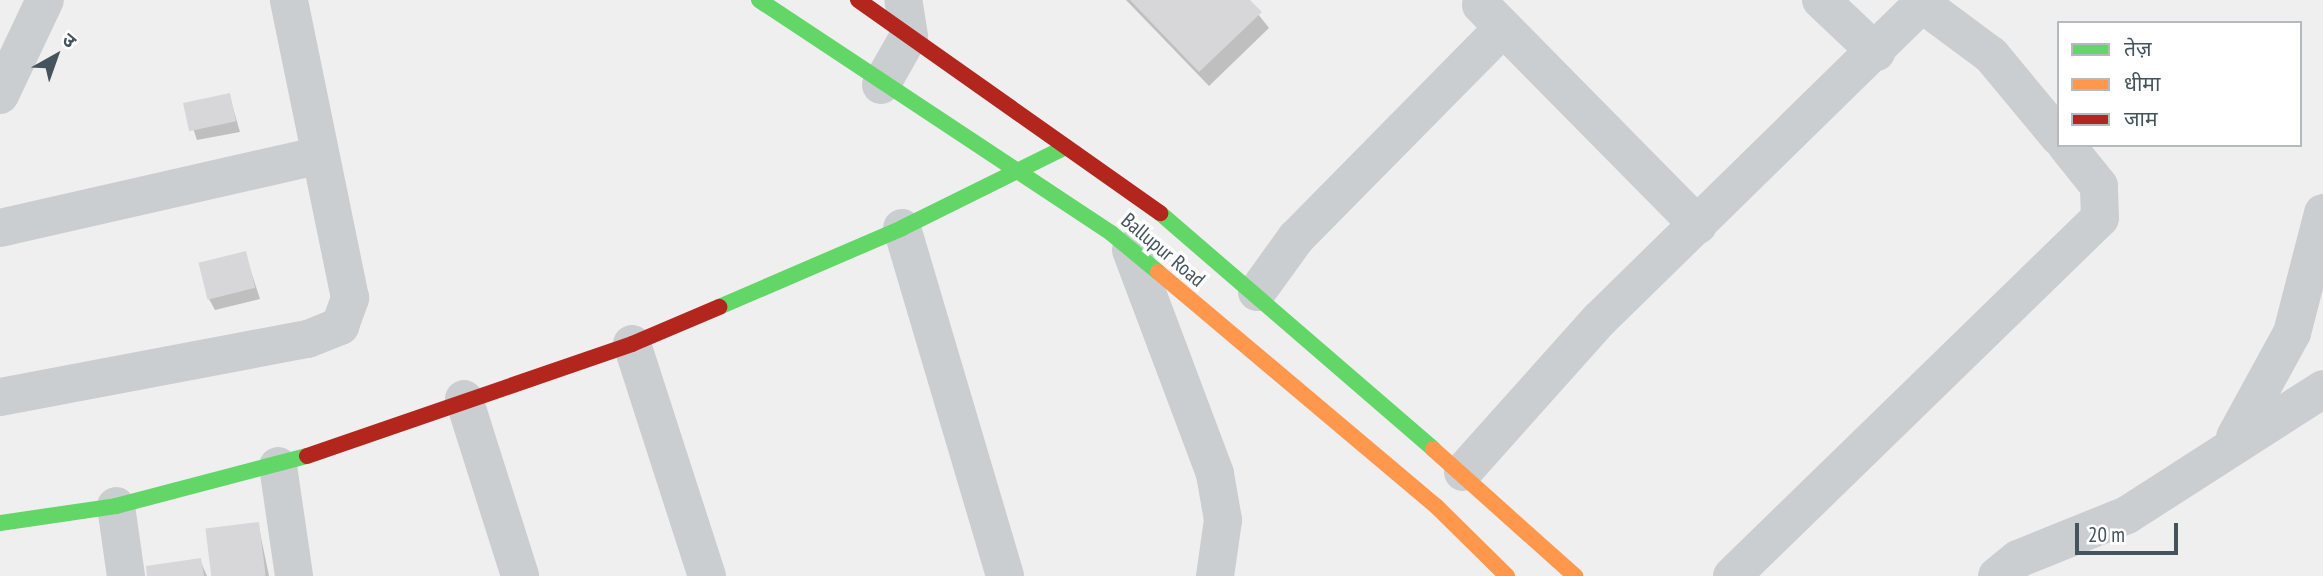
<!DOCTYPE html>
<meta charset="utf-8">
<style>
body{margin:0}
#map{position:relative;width:2323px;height:576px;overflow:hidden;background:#f0efef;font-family:"PT Sans Narrow","Noto Sans Devanagari",sans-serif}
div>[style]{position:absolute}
.shadow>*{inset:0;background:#0003}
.building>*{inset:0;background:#d7d7d9;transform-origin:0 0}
.street>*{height:38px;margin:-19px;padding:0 19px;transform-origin:19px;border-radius:19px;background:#caced0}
.fast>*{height:16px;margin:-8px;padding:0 8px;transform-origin:8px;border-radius:8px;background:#63d668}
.slow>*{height:16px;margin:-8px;padding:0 8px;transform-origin:8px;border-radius:8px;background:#ff974d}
.jam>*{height:16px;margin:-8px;padding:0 8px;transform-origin:8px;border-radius:8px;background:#b3261e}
span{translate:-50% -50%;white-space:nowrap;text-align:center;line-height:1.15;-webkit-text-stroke:7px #fff;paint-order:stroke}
.street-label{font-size:21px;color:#45535d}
.legend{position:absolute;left:2057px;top:21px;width:245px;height:126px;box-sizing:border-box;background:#fff;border:2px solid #b5babe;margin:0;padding:9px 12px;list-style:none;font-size:21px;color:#45535d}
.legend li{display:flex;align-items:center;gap:14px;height:35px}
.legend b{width:35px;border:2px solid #b5babe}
.north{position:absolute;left:21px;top:21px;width:70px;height:70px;-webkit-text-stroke:5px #fff;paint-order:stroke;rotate:40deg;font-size:19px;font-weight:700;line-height:28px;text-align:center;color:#45535d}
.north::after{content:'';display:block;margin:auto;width:24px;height:32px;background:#45535d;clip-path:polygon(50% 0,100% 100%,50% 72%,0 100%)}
.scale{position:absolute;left:2075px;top:523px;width:103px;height:32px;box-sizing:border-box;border:4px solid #45535d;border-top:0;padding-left:9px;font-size:21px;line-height:24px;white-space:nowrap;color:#45535d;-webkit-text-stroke:5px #fff;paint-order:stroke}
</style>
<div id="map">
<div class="shadow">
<i style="clip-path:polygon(1126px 0,1247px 0,1269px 28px,1209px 86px)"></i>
<i style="clip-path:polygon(229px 94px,240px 132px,197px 140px,185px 104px)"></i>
<i style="clip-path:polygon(245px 253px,260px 299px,215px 310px,209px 299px)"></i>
<i style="clip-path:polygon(258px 523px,269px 576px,212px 576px)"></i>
<i style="clip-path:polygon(200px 560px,207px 576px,149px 576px)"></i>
</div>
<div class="building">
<i style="clip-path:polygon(1130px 0,1250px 0,1262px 12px,1199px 72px)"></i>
<i style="left:230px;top:93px;width:29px;height:48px;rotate:78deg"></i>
<i style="left:246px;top:251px;width:38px;height:49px;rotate:76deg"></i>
<i style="left:259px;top:522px;width:54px;height:54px;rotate:83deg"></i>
<i style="clip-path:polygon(201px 558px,204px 576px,147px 576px,146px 566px)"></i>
</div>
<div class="street">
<i style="left:1821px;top:0;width:76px;rotate:43.4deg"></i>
<i style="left:1922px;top:4px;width:86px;rotate:36.5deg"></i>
<i style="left:1991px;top:55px;width:107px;rotate:50.3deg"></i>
<i style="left:1481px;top:5px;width:309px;rotate:45.4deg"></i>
<i style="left:881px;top:85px;width:56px;rotate:-60.3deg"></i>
<i style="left:909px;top:36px;width:36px;rotate:-99deg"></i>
<i style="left:0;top:95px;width:105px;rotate:-64.7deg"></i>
<i style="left:0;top:228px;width:326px;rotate:-12.8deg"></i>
<i style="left:902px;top:228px;width:363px;rotate:73.5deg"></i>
<i style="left:1131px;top:250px;width:239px;rotate:69.4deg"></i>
<i style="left:1215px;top:474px;width:47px;rotate:80.1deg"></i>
<i style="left:1223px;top:520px;width:57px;rotate:98.1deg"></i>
<i style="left:1257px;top:292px;width:67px;rotate:-54.2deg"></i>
<i style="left:1296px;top:238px;width:293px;rotate:-45.4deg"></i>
<i style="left:632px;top:344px;width:244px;rotate:72.1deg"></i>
<i style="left:0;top:397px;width:313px;rotate:-10.7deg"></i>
<i style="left:308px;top:339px;width:35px;rotate:-22deg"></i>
<i style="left:340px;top:326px;width:30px;rotate:-70deg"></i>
<i style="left:350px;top:298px;width:304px;rotate:-101.6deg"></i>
<i style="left:464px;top:399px;width:186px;rotate:72.4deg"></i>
<i style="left:2235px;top:437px;width:119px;rotate:-61.3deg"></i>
<i style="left:2292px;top:333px;width:124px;rotate:-75.5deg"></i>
<i style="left:278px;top:466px;width:111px;rotate:81.7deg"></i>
<i style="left:1463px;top:472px;width:205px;rotate:-48.2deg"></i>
<i style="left:1600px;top:319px;width:456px;rotate:-44.4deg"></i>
<i style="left:116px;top:506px;width:71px;rotate:81.9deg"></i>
<i style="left:1732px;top:576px;width:513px;rotate:-44.21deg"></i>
<i style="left:2100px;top:218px;width:32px;rotate:-92deg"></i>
<i style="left:2099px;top:186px;width:53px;rotate:-128.8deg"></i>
<i style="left:1997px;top:576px;width:27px;rotate:-39deg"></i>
<i style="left:2018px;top:559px;width:118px;rotate:-22deg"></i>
<i style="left:2127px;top:515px;width:233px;rotate:-32.7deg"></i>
</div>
<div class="fast">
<i style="left:759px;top:0;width:422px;rotate:33.5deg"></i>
<i style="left:1111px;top:233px;width:61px;rotate:39.7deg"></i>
<i style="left:1160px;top:213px;width:361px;rotate:40.8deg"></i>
<i style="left:719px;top:307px;width:199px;rotate:-23.3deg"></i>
<i style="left:902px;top:228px;width:183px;rotate:-26.3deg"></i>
<i style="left:0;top:523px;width:117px;rotate:-8.3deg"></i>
<i style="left:116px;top:506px;width:197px;rotate:-14.7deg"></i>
</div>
<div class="slow">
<i style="left:1158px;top:272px;width:363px;rotate:40.1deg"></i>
<i style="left:1436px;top:506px;width:100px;rotate:44.6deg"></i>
<i style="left:1433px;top:449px;width:191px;rotate:41.8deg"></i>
</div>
<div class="jam">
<i style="left:858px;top:0;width:370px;rotate:35.2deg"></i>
<i style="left:307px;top:456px;width:344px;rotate:-19deg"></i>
<i style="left:632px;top:344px;width:95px;rotate:-23deg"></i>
</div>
<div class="street-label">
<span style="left:1163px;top:250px;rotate:40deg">Ballupur Road</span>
</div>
<ul class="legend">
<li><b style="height:9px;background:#63d668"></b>तेज़</li>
<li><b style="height:9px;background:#ff974d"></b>धीमा</li>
<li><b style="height:9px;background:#b3261e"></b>जाम</li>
</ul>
<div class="north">उ</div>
<div class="scale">20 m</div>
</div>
